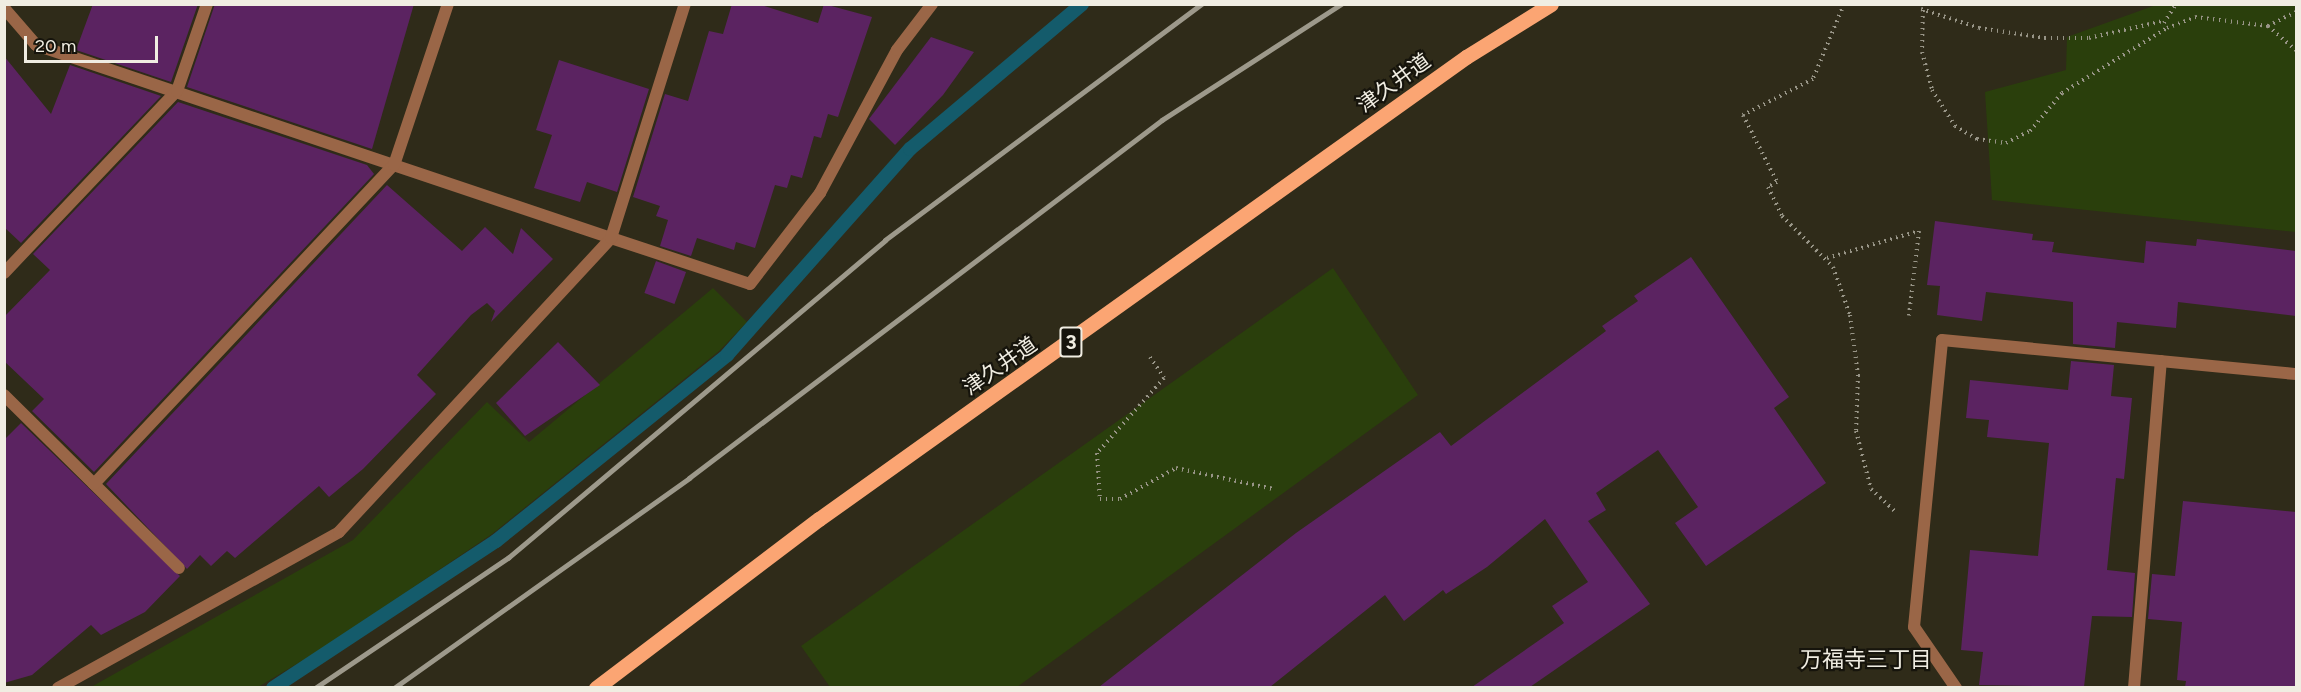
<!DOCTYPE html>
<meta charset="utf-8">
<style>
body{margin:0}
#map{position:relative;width:2301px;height:692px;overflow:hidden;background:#2f2b19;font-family:Figtree,"Noto Sans JP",sans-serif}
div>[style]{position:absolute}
.green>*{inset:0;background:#2a3f0c}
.stream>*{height:14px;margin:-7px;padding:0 7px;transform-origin:7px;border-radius:7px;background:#145b6b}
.building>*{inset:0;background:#5b2361;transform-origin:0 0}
.path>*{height:4px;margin-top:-2px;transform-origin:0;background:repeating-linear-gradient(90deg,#989587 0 1.5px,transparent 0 6px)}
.lane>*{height:12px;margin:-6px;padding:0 6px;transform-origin:6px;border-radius:6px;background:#9a6647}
.street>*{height:12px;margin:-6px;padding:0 6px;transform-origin:6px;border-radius:6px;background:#9a6647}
.primary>*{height:15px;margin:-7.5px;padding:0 7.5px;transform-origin:7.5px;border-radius:7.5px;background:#fba573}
.rail>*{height:4.5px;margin:-2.25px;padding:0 2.25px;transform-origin:2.25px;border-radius:2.25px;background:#9d998b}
span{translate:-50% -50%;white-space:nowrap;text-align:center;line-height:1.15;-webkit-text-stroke:4.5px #16140c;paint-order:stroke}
.shield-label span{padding:2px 4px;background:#16140c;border:2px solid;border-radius:4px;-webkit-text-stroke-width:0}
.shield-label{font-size:20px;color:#f0ede2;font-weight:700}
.street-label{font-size:21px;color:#f0ede2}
.neighbourhood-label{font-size:22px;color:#f0ede2}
.frame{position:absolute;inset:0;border:6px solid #f0ede2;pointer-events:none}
.scale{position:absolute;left:24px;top:36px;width:134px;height:27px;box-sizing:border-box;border:3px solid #f0ede2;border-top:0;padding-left:8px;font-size:18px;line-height:21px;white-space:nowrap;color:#f0ede2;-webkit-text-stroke:4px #16140c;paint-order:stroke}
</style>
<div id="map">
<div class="green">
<i style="clip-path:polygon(2156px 5px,2296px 5px,2296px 232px,1992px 200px,1985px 92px,2066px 70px,2067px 37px)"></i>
<i style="clip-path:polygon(1333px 268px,1418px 395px,1017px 687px,830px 687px,801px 646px)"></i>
<i style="clip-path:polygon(713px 288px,747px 322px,719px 351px,492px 534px,325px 647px,258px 687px,91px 687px,353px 540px,487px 402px,529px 442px)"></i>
</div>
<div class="stream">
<i style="left:273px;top:688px;width:267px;rotate:-33.4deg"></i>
<i style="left:496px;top:541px;width:297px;rotate:-38.8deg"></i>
<i style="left:727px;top:355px;width:276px;rotate:-48.4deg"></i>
<i style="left:910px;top:149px;width:225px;rotate:-40.1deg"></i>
</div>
<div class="building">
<i style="clip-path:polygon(93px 4px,198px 4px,171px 82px,76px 50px)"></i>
<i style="clip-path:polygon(215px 4px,414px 4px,372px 149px,187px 87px)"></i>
<i style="clip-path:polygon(732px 4px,758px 4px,818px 23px,824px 4px,872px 17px,838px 117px,828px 114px,821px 138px,814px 136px,802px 178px,791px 175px,787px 188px,775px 185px,755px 248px,736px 242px,734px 250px,697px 238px,691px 256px,660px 246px,668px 220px,656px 216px,660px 206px,633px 197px,665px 94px,688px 101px,709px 31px,723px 34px)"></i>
<i style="clip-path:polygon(931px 37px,974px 52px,943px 95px,895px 145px,869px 119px)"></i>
<i style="clip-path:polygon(4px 56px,51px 114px,70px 65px,161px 96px,21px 243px,4px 227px)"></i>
<i style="clip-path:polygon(559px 60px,649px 89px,617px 192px,587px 182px,580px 202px,534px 188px,552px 135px,536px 130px)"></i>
<i style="clip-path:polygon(178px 102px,367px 165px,374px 174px,94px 472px,32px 411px,44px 399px,4px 361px,4px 317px,50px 270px,33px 254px)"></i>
<i style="clip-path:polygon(387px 185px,462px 251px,485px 227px,513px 254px,521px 228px,553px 259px,491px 322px,495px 311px,487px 303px,471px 315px,417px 375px,436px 394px,363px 469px,329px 497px,319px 486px,235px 558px,227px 551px,211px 566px,200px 555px,187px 569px,106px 484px)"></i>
<i style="clip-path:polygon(1935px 221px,2033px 234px,2032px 240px,2054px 242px,2052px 252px,2144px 263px,2146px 241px,2196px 246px,2197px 239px,2296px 251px,2296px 316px,2178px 302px,2176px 328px,2117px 322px,2115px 348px,2073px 344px,2073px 302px,1986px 292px,1982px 321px,1937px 315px,1940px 286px,1927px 285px)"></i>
<i style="clip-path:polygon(1691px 257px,1789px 397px,1774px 408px,1826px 483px,1706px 566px,1675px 523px,1698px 507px,1658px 450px,1596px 493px,1606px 510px,1588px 521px,1650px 604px,1530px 687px,1472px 687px,1564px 623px,1552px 606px,1588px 582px,1545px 519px,1487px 567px,1446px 594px,1443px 590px,1404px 621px,1385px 595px,1270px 687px,1099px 687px,1296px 533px,1440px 432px,1451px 446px,1606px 331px,1602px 326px,1638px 301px,1634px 296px)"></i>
<i style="left:656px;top:261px;width:32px;height:34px;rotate:20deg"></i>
<i style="clip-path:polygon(558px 342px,600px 385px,525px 436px,496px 403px)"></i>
<i style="clip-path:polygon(2071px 361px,2114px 365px,2111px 396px,2132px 398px,2124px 479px,2116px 478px,2107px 570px,2135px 573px,2132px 617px,2092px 616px,2084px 687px,1979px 685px,1983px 652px,1961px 650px,1970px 550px,2038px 556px,2049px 443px,1987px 437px,1989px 420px,1966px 418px,1970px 380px,2068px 390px)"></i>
<i style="clip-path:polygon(21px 423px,180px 576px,145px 612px,101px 635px,91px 625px,32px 675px,4px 683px,4px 440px)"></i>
<i style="clip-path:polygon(2183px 501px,2296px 512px,2296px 687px,2185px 687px,2186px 681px,2177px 680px,2182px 622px,2148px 619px,2152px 574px,2175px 576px)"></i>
</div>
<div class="path">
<i style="left:1844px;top:4px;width:81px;rotate:112.5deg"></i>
<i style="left:1813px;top:79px;width:79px;rotate:152.8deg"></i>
<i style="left:1743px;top:115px;width:75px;rotate:63.1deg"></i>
<i style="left:1777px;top:182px;width:10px;rotate:151deg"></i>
<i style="left:1768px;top:187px;width:32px;rotate:64deg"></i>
<i style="left:1782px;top:216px;width:72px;rotate:45deg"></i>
<i style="left:1833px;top:267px;width:51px;rotate:70.5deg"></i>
<i style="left:1850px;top:315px;width:61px;rotate:82.4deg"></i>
<i style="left:1858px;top:375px;width:56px;rotate:92deg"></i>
<i style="left:1856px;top:431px;width:60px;rotate:75.5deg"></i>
<i style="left:1871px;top:489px;width:33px;rotate:43deg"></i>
<i style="left:1923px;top:4px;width:48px;rotate:91.2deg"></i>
<i style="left:1922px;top:52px;width:39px;rotate:75deg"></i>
<i style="left:1932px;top:90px;width:43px;rotate:57.4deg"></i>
<i style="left:1955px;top:126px;width:26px;rotate:31deg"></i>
<i style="left:1977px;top:139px;width:29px;rotate:8deg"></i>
<i style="left:2006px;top:143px;width:27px;rotate:-27deg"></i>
<i style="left:2030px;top:131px;width:50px;rotate:-49.9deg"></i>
<i style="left:2062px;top:93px;width:123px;rotate:-31.8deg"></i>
<i style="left:2167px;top:28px;width:30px;rotate:-21deg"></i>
<i style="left:2195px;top:17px;width:74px;rotate:7deg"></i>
<i style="left:2268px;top:26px;width:37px;rotate:41deg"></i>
<i style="left:1921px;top:9px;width:61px;rotate:18.1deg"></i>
<i style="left:1979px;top:28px;width:67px;rotate:8.6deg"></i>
<i style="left:2045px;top:38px;width:44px"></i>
<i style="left:2089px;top:38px;width:76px;rotate:-12.9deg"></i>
<i style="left:2164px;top:23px;width:22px;rotate:-58deg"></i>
<i style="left:2268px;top:26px;width:31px;rotate:-27deg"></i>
<i style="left:1827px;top:258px;width:96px;rotate:-16.4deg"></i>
<i style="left:1919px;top:231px;width:85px;rotate:96.8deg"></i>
<i style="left:1150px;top:357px;width:25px;rotate:56deg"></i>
<i style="left:1164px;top:378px;width:101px;rotate:131.8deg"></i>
<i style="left:1097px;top:453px;width:46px;rotate:86.3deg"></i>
<i style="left:1100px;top:499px;width:20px"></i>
<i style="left:1120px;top:499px;width:64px;rotate:-29deg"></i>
<i style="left:1176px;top:468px;width:100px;rotate:12.1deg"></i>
</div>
<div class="lane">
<i style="left:611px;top:238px;width:146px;rotate:18.3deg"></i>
<i style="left:750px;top:284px;width:115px;rotate:-52.4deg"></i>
<i style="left:820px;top:193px;width:162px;rotate:-61.7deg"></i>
<i style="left:897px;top:50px;width:58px;rotate:-52.7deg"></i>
</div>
<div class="street">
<i style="left:4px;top:8px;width:49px;rotate:49.1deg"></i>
<i style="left:36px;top:45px;width:607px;rotate:18.55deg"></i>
<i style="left:4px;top:273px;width:251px;rotate:-46.5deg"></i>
<i style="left:177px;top:91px;width:92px;rotate:-71deg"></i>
<i style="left:4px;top:395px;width:246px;rotate:44.7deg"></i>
<i style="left:94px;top:484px;width:438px;rotate:-46.8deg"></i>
<i style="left:394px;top:165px;width:170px;rotate:-71.5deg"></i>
<i style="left:58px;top:688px;width:321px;rotate:-29deg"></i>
<i style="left:339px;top:532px;width:401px;rotate:-47.2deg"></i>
<i style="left:611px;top:238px;width:245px;rotate:-72.5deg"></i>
<i style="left:1956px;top:688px;width:74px;rotate:-124.5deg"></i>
<i style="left:1914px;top:627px;width:288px;rotate:-84.4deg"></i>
<i style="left:1942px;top:340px;width:356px;rotate:5.5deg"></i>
<i style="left:2134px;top:688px;width:328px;rotate:-85.3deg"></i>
</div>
<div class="primary">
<i style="left:596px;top:688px;width:280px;rotate:-37.2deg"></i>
<i style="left:819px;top:519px;width:795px;rotate:-35.53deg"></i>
<i style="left:1466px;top:57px;width:100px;rotate:-31.9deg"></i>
</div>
<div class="rail">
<i style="left:315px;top:688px;width:233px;rotate:-34deg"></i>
<i style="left:508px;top:558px;width:493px;rotate:-40.1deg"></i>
<i style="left:885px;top:240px;width:395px;rotate:-36.7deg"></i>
<i style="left:394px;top:688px;width:362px;rotate:-35.4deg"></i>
<i style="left:689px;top:478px;width:593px;rotate:-37.12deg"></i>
<i style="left:1162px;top:120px;width:213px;rotate:-32.9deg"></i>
</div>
<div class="shield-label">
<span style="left:1071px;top:342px">3</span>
</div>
<div class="street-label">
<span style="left:1394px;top:83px;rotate:-36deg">津久井道</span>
<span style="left:1000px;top:366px;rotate:-35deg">津久井道</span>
</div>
<div class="neighbourhood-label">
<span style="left:1866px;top:660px">万福寺三丁目</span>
</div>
<div class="frame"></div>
<div class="scale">20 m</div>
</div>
